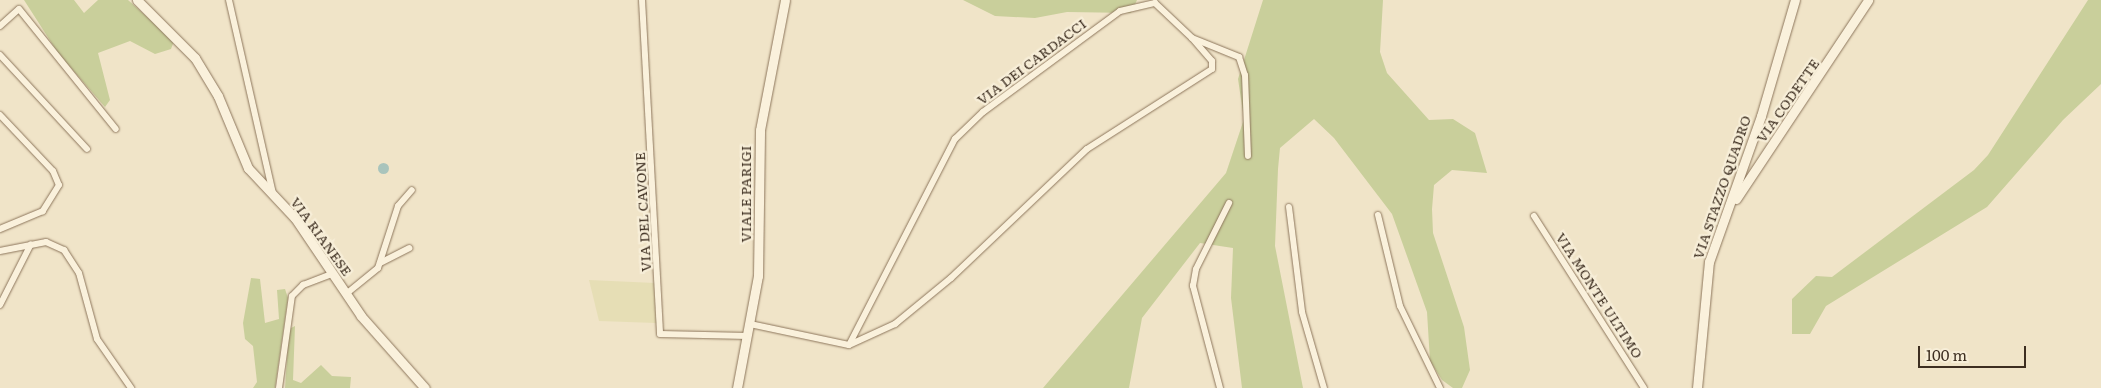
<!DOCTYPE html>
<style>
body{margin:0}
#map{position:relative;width:2101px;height:388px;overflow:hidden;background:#f0e4c8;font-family:Literata,serif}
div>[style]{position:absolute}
.farmland>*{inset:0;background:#e6deb5}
.green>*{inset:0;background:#c9cf9b}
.water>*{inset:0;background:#a9c4bc}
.round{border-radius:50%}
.roads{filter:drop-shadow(0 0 1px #8d765c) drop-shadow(0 0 1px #8d765c)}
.minor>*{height:6px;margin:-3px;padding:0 3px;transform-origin:3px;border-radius:3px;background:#faf1dc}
.tertiary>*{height:9px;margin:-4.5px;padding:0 4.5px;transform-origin:4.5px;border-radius:4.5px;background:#faf1dc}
.secondary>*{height:9px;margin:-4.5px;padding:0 4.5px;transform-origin:4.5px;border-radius:4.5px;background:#faf1dc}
span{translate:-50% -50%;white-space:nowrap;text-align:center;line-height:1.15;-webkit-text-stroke:4.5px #f7eed8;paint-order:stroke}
.street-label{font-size:14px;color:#3d2e20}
.scale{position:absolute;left:1918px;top:346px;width:108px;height:22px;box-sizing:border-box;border:2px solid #3d2e20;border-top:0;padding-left:6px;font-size:15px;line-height:18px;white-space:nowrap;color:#3d2e20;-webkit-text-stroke:4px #f7eed8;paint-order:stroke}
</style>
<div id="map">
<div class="farmland">
<i style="clip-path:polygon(589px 280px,655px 283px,656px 323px,599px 321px)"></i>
</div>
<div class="green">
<i style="clip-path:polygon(24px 0,74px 0,84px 13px,98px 0,128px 0,174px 41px,171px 49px,155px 54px,130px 41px,98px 53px,110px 100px,105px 107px,58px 53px)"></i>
<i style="clip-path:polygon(963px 0,1137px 0,1131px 13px,1067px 12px,1035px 18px,995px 16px)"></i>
<i style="clip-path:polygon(1263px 0,1383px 0,1380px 52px,1387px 73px,1429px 120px,1453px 119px,1475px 133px,1487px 173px,1452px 170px,1434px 185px,1432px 209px,1433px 233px,1464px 327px,1470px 370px,1462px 388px,1453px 388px,1442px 380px,1430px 361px,1427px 312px,1392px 214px,1334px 138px,1314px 119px,1280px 148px,1278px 169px,1275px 246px,1303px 388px,1242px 388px,1231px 298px,1233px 248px,1200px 243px,1142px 318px,1129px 388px,1043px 388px,1226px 173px,1244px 119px,1238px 79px)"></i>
<i style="clip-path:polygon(2088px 0,2101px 0,2101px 84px,2063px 120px,1987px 207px,1826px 306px,1810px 334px,1792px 334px,1792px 299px,1816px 276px,1832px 277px,1974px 170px,1988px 155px)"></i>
<i style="clip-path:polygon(251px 278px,260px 279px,265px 323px,279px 319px,277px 290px,285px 289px,288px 298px,275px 388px,253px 388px,257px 382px,253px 346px,245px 339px,243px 323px)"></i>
<i style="clip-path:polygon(295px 326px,293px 380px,301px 383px,321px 365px,332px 376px,351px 377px,350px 388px,285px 388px,289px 329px)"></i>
</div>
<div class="water">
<i class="round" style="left:377.5px;top:162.5px;width:11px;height:11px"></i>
</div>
<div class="roads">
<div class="minor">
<i style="left:229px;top:0;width:199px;rotate:77.2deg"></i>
<i style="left:642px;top:0;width:334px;rotate:86.9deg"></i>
<i style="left:660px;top:334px;width:88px;rotate:1.3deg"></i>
<i style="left:0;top:26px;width:25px;rotate:-42deg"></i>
<i style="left:19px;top:9px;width:154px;rotate:51.1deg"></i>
<i style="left:0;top:55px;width:128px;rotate:47.2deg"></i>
<i style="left:0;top:115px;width:77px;rotate:46.6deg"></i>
<i style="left:53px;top:171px;width:15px;rotate:67deg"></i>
<i style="left:59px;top:185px;width:31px;rotate:122deg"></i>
<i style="left:43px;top:211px;width:47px;rotate:157.3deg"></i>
<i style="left:1289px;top:207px;width:106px;rotate:82.9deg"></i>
<i style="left:1302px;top:312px;width:79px;rotate:73.9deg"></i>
<i style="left:1378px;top:215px;width:94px;rotate:76.4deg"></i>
<i style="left:1400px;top:306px;width:91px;rotate:64deg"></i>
<i style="left:1534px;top:216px;width:204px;rotate:57.4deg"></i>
<i style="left:0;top:251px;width:47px;rotate:-11.1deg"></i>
<i style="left:46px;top:242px;width:20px;rotate:24deg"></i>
<i style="left:64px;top:250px;width:27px;rotate:57deg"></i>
<i style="left:79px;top:273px;width:68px;rotate:74.7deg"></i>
<i style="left:97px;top:339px;width:60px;rotate:55.2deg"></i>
<i style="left:380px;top:263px;width:33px;rotate:-27deg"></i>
<i style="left:346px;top:294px;width:41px;rotate:-39.1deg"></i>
<i style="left:378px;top:268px;width:65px;rotate:-72.1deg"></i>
<i style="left:398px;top:206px;width:21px;rotate:-49deg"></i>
<i style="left:0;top:305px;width:68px;rotate:-63.1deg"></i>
<i style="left:750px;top:324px;width:101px;rotate:12deg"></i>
<i style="left:849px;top:345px;width:51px;rotate:-24.5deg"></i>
<i style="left:895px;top:324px;width:72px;rotate:-39.4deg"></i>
<i style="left:951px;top:278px;width:187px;rotate:-43.5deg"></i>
<i style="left:1087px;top:149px;width:148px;rotate:-32.6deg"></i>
<i style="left:1212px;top:69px;width:8px;rotate:-90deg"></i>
<i style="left:1212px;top:61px;width:29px;rotate:-131deg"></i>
<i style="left:849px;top:345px;width:232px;rotate:-62.8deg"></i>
<i style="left:955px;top:139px;width:39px;rotate:-44deg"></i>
<i style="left:983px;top:112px;width:170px;rotate:-36.4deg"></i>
<i style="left:1120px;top:11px;width:36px;rotate:-13deg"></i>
<i style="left:1155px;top:3px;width:51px;rotate:43.4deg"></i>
<i style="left:1192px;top:38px;width:51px;rotate:22deg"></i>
<i style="left:1239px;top:57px;width:19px;rotate:72deg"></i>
<i style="left:1245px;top:75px;width:81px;rotate:87.9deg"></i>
<i style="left:279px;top:388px;width:93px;rotate:-82deg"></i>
<i style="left:292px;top:296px;width:16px;rotate:-45deg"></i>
<i style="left:303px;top:285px;width:31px;rotate:-21deg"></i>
<i style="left:1220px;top:388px;width:106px;rotate:-104.8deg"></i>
<i style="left:1193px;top:286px;width:17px;rotate:-80deg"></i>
<i style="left:1196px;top:269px;width:74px;rotate:-63.4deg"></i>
</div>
<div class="tertiary">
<i style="left:1736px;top:199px;width:239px;rotate:-56.4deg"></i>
<i style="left:737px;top:388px;width:114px;rotate:-79.4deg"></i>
<i style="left:758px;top:276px;width:146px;rotate:-89.2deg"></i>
<i style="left:760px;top:130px;width:132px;rotate:-79.1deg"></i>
<i style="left:1697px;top:388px;width:127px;rotate:-84.6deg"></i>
<i style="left:1709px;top:262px;width:155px;rotate:-70.4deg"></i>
<i style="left:1761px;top:116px;width:121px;rotate:-73.7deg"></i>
</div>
<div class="secondary">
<i style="left:137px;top:0;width:82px;rotate:45deg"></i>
<i style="left:195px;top:58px;width:44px;rotate:58.8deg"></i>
<i style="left:218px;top:96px;width:78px;rotate:67.4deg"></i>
<i style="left:248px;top:168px;width:69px;rotate:46.8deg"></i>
<i style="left:295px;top:218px;width:118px;rotate:56deg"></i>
<i style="left:361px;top:316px;width:96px;rotate:48.4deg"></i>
</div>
</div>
<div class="street-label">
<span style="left:1031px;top:61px;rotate:-37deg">VIA DEI CARDACCI</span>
<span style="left:1787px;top:100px;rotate:-55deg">VIA CODETTE</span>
<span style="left:1721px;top:187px;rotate:-71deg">VIA STAZZO QUADRO</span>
<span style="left:745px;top:194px;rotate:-90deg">VIALE PARIGI</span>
<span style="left:642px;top:212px;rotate:-93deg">VIA DEL CAVONE</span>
<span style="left:322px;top:236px;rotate:54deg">VIA RIANESE</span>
<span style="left:1600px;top:295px;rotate:57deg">VIA MONTE ULTIMO</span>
</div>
<div class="scale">100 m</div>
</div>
